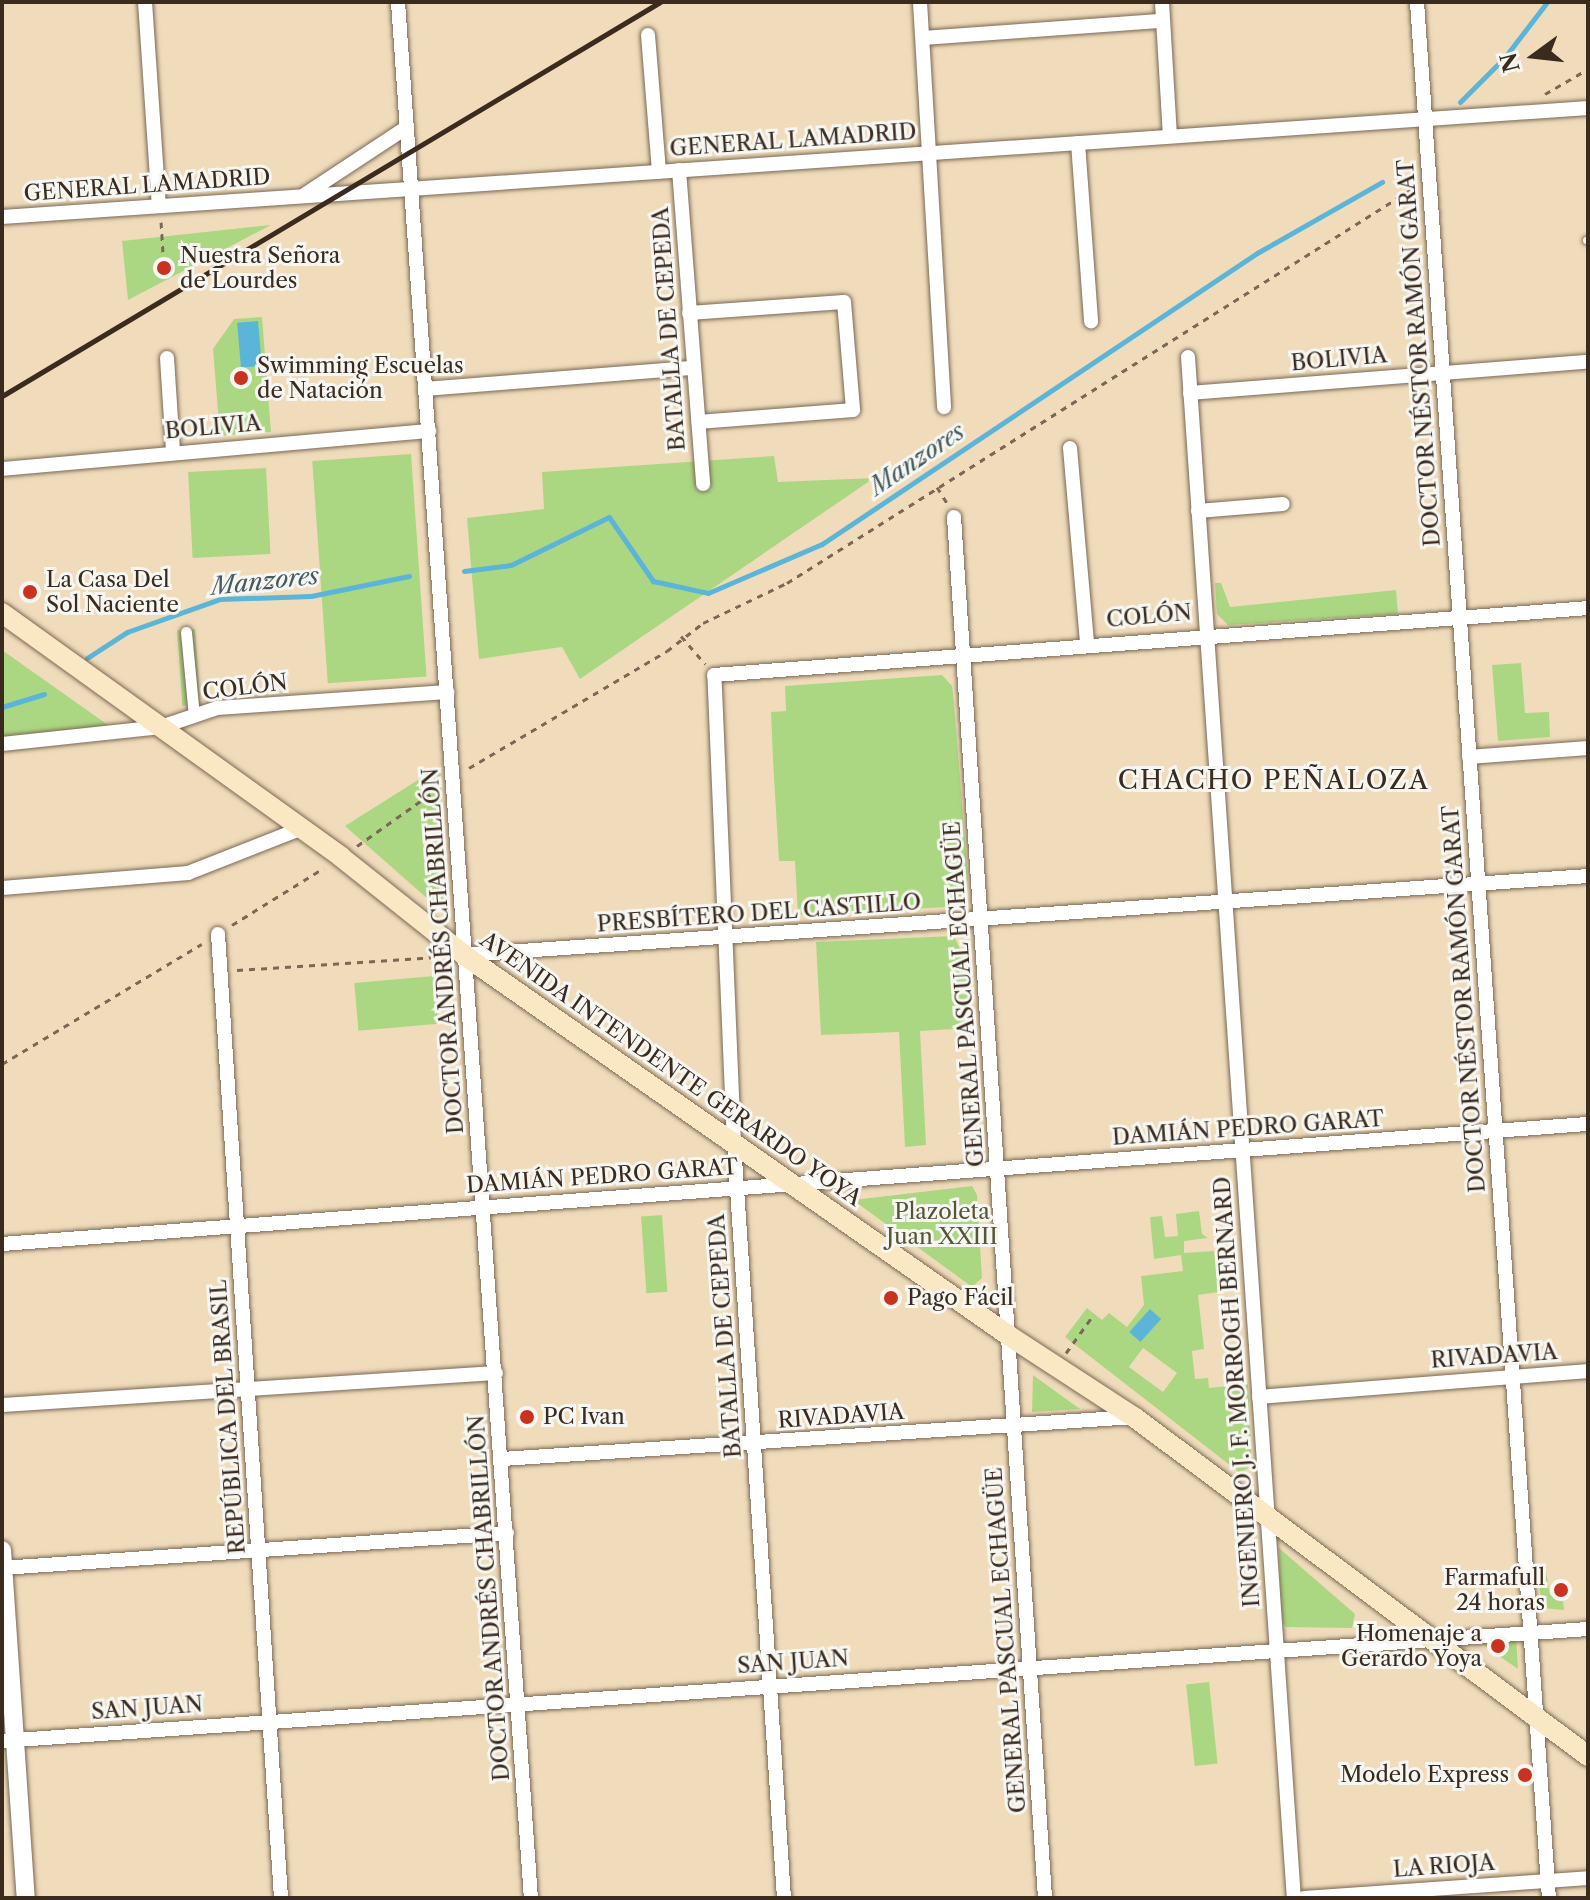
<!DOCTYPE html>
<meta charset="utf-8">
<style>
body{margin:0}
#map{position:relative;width:1590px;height:1900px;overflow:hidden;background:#f0dcbb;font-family:"Libre Caslon Text",serif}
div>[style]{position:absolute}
.green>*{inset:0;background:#acd782;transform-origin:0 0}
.water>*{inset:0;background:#5bb5d9;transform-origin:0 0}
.stream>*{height:5px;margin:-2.5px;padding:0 2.5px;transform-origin:2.5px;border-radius:2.5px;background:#5bb5d9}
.path>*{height:3px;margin-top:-1.5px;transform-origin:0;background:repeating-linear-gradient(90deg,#7a6855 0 6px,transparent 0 12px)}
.roads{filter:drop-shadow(0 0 2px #7a6855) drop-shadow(0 0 2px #7a6855)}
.service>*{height:7px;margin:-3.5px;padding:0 3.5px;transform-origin:3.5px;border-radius:3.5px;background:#fff}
.pedestrian>*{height:11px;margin:-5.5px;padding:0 5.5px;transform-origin:5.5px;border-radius:5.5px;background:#fff}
.minor>*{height:14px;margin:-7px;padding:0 7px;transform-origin:7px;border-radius:7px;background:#fff}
.tertiary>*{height:18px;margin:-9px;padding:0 9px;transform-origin:9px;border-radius:9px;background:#fff}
.secondary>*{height:20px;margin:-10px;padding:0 10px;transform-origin:10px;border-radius:10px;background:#fae7c3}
.rail>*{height:5px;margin:-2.5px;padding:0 2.5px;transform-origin:2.5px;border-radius:2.5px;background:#3b2a1e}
.dots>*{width:22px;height:22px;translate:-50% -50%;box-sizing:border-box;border:4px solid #f6f6f2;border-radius:50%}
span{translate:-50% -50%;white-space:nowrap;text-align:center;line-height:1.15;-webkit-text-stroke:6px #f6f6f2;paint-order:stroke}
.street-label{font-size:22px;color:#3b2a1e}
.poi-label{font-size:22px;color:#3b2a1e}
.left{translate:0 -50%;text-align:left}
.right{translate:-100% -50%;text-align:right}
.park-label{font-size:22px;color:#575537}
.water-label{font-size:24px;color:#465b5f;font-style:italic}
.quarter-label{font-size:26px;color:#3b2a1e;letter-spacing:2px}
.frame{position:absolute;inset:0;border:4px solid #3b2a1e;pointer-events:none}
.north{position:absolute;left:1494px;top:16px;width:80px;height:80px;-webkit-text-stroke:6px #f6f6f2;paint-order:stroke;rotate:255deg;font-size:22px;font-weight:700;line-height:32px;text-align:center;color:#3b2a1e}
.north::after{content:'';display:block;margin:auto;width:28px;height:36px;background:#3b2a1e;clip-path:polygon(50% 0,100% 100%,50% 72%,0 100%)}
</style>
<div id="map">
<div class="green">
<i style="clip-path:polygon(271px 225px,128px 300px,122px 241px)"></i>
<i style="clip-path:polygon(262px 317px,271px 432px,220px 436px,213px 349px,234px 319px)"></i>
<i style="left:411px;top:454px;width:223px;height:99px;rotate:86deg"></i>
<i style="clip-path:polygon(774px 456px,778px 482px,874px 478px,580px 679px,562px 647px,479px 659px,467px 518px,544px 509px,542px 472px)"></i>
<i style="left:266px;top:468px;width:86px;height:78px;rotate:87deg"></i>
<i style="clip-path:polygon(1215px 583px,1221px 583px,1230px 607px,1396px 590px,1398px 614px,1228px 625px,1217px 614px)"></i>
<i style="left:195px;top:629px;width:76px;height:18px;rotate:86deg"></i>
<i style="clip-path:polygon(2px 650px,115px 730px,2px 741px)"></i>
<i style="clip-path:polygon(1521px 663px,1525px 713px,1549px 712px,1550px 737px,1498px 741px,1492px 665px)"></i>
<i style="clip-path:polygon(942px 675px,952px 686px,954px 703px,968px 879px,963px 897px,947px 907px,798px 915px,795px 861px,779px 861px,773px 760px,771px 712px,786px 711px,785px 686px)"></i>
<i style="clip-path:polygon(440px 766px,446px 915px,345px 826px)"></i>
<i style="clip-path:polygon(954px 936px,967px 964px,970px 1028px,920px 1031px,926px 1145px,905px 1147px,899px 1032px,821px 1035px,816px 942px)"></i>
<i style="left:434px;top:976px;width:48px;height:80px;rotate:85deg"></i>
<i style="clip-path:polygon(972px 1186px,977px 1195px,982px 1278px,972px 1287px,853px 1200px)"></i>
<i style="clip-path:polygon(evenodd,1199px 1211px,1202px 1234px,1208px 1238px,1184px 1241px,1184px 1253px,1214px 1251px,1219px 1292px,1198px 1295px,1204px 1349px,1192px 1351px,1195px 1379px,1208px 1378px,1209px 1388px,1248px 1384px,1252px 1466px,1240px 1473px,1065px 1337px,1087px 1308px,1102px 1320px,1109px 1313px,1127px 1327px,1144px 1305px,1141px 1276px,1183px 1271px,1181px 1255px,1154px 1259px,1150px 1217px,1162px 1216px,1165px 1237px,1178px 1236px,1176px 1214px,1199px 1211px,1143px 1348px,1177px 1373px,1163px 1392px,1129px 1367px,1143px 1348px)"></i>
<i style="left:662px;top:1215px;width:77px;height:21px;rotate:86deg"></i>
<i style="clip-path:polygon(1033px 1375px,1080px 1409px,1032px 1412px)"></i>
<i style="clip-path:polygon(1279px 1548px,1355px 1614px,1352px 1628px,1286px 1627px,1281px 1620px)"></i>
<i style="clip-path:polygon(1546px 1572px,1550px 1595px,1563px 1601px,1564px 1610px,1542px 1608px,1538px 1573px)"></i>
<i style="clip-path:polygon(1516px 1636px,1518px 1669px,1473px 1638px)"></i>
<i style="left:1209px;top:1682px;width:82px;height:23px;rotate:84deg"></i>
</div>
<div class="water">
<i style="left:258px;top:321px;width:45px;height:21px;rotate:85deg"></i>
<i style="left:1150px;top:1309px;width:15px;height:31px;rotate:42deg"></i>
</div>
<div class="stream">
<i style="left:1460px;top:102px;width:64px;rotate:-45deg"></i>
<i style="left:1505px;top:57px;width:69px;rotate:-52.6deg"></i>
<i style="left:464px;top:571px;width:47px;rotate:-7.3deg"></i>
<i style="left:511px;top:565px;width:109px;rotate:-26.1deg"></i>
<i style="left:609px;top:517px;width:78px;rotate:55.5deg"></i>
<i style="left:653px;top:581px;width:56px;rotate:12.3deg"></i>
<i style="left:708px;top:593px;width:124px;rotate:-23.3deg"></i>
<i style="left:822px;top:544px;width:523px;rotate:-33.78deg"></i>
<i style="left:1257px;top:253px;width:144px;rotate:-29.6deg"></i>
<i style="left:87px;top:658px;width:48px;rotate:-33deg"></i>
<i style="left:127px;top:632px;width:99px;rotate:-19.5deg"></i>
<i style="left:220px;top:599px;width:91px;rotate:-1.9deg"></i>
<i style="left:311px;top:596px;width:100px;rotate:-11.5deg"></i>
<i style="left:2px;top:707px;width:44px;rotate:-17.2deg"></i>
</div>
<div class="path">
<i style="left:1545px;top:94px;width:50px;rotate:-30.2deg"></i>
<i style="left:161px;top:222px;width:46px;rotate:86.3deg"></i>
<i style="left:937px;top:487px;width:19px;rotate:58deg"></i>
<i style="left:681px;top:636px;width:37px;rotate:49deg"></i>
<i style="left:469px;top:768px;width:230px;rotate:-30.6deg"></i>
<i style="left:667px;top:651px;width:46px;rotate:-37.9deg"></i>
<i style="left:703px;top:623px;width:93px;rotate:-25.5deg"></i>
<i style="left:787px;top:583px;width:742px;rotate:-32.23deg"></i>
<i style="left:357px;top:846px;width:100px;rotate:-35.3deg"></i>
<i style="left:232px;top:925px;width:108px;rotate:-31.8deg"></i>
<i style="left:237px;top:970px;width:200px;rotate:-3.7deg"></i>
<i style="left:2px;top:1064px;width:233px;rotate:-31deg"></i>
<i style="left:1066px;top:1353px;width:48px;rotate:-54.3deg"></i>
</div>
<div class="roads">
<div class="service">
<i style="left:1586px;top:240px;width:2px"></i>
</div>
<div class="pedestrian">
<i style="left:186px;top:632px;width:84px;rotate:84.6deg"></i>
</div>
<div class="minor">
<i style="left:145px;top:2px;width:204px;rotate:86.1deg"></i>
<i style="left:398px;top:2px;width:1901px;rotate:85.99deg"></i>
<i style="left:920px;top:2px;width:406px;rotate:86.6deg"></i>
<i style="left:1162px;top:2px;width:134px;rotate:86.6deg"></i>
<i style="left:1417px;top:2px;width:1901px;rotate:86.02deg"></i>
<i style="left:648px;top:35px;width:137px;rotate:85.4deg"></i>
<i style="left:923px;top:38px;width:240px;rotate:-4.1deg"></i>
<i style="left:1078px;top:143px;width:179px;rotate:85.8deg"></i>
<i style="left:679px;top:170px;width:315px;rotate:85.6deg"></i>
<i style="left:304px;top:195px;width:123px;rotate:-33.4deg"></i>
<i style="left:2px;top:217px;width:1590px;rotate:-3.93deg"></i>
<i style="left:689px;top:313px;width:155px;rotate:-4.1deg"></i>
<i style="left:844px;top:302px;width:108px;rotate:85.2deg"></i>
<i style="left:853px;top:410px;width:155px;rotate:175.6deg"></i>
<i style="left:1188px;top:357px;width:1545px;rotate:86.07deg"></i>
<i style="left:167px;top:358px;width:94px;rotate:86.3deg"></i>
<i style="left:425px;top:389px;width:269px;rotate:-4.5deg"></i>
<i style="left:1190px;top:393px;width:399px;rotate:-4.5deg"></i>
<i style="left:1070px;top:448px;width:196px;rotate:85deg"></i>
<i style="left:2px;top:469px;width:429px;rotate:-5.1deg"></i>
<i style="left:1198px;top:511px;width:85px;rotate:-4.7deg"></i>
<i style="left:954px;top:517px;width:1384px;rotate:86.23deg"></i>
<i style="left:2px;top:744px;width:160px;rotate:-6.1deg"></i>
<i style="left:161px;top:727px;width:59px;rotate:-18.7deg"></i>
<i style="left:217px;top:708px;width:231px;rotate:-4deg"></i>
<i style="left:1469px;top:757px;width:119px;rotate:-4.3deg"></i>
<i style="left:2px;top:888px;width:187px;rotate:-4.6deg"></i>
<i style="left:188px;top:873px;width:123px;rotate:-21.5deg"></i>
<i style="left:218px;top:934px;width:966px;rotate:86.26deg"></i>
<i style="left:464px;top:955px;width:1127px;rotate:-4.02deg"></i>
<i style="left:2px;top:1244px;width:1591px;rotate:-4.33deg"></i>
<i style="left:1259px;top:1397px;width:330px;rotate:-4.5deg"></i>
<i style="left:2px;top:1405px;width:495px;rotate:-3.7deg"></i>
<i style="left:502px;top:1459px;width:633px;rotate:-3.8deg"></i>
<i style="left:2px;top:1568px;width:506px;rotate:-3.96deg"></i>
<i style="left:2px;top:1741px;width:1590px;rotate:-4.04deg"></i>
<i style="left:784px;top:1898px;width:757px;rotate:-93.79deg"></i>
<i style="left:734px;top:1143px;width:468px;rotate:-92.4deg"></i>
<i style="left:714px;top:675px;width:877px;rotate:-4.38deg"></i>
<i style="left:1304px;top:1898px;width:285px;rotate:-4deg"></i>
</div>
<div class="tertiary">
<i style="left:2px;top:1550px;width:349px;rotate:86.1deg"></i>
</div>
<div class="secondary">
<i style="left:2px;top:613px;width:418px;rotate:35.7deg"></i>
<i style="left:341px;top:857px;width:157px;rotate:38.5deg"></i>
<i style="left:464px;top:955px;width:664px;rotate:34.94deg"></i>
<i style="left:1008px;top:1335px;width:150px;rotate:33.1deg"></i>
<i style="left:1134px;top:1417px;width:567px;rotate:36.75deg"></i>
</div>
</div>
<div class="rail">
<i style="left:2px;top:396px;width:767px;rotate:-30.91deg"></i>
</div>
<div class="dots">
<i style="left:164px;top:268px;background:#c8321e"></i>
<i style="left:241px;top:378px;background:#c8321e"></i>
<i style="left:30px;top:592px;background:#c8321e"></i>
<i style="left:891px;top:1298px;background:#c8321e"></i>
<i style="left:527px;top:1417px;background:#c8321e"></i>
<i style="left:1561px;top:1590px;background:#c8321e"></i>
<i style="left:1498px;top:1646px;background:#c8321e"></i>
<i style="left:1525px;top:1775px;background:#c8321e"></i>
</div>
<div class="street-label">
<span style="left:793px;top:140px;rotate:-4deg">GENERAL LAMADRID</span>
<span style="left:147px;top:185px;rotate:-4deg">GENERAL LAMADRID</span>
<span style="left:669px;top:329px;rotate:-94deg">BATALLA DE CEPEDA</span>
<span style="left:1419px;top:353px;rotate:-94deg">DOCTOR NÉSTOR RAMÓN GARAT</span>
<span style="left:1339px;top:359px;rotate:-5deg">BOLIVIA</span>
<span style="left:213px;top:427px;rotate:-5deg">BOLIVIA</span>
<span style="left:1149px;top:616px;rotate:-5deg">COLÓN</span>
<span style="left:245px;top:687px;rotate:-7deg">COLÓN</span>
<span style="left:759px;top:913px;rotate:-4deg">PRESBÍTERO DEL CASTILLO</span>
<span style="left:443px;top:951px;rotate:-94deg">DOCTOR ANDRÉS CHABRILLÓN</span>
<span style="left:964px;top:994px;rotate:-94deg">GENERAL PASCUAL ECHAGÜE</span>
<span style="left:1464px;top:999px;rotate:-94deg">DOCTOR NÉSTOR RAMÓN GARAT</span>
<span style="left:671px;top:1069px;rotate:35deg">AVENIDA INTENDENTE GERARDO YOYA</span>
<span style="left:1248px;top:1128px;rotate:-4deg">DAMIÁN PEDRO GARAT</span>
<span style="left:602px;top:1176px;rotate:-4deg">DAMIÁN PEDRO GARAT</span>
<span style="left:725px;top:1336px;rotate:-94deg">BATALLA DE CEPEDA</span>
<span style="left:1494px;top:1356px;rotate:-4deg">RIVADAVIA</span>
<span style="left:1237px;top:1392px;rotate:-94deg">INGENIERO J. F. MORROGH BERNARD</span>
<span style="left:841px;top:1416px;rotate:-4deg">RIVADAVIA</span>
<span style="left:228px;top:1417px;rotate:-94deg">REPÚBLICA DEL BRASIL</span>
<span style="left:489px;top:1598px;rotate:-94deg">DOCTOR ANDRÉS CHABRILLÓN</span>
<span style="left:1006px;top:1640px;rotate:-94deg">GENERAL PASCUAL ECHAGÜE</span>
<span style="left:793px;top:1662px;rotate:-4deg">SAN JUAN</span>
<span style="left:147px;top:1708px;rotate:-4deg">SAN JUAN</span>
<span style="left:1444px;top:1866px;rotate:-4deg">LA RIOJA</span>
</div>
<div class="poi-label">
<span class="left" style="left:180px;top:268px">Nuestra Señora<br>de Lourdes</span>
<span class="left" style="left:257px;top:378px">Swimming Escuelas<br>de Natación</span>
<span class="left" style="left:46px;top:592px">La Casa Del<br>Sol Naciente</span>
<span class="left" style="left:907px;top:1298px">Pago Fácil</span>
<span class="left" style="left:543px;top:1417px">PC Ivan</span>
<span class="right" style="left:1545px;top:1590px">Farmafull<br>24 horas</span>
<span class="right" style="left:1482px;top:1646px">Homenaje a<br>Gerardo Yoya</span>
<span class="right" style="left:1509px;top:1775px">Modelo Express</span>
</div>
<div class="park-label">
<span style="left:942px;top:1224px">Plazoleta<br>Juan XXIII</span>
</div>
<div class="water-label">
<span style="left:917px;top:459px;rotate:-34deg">Manzores</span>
<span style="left:265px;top:581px;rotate:-6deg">Manzores</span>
</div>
<div class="quarter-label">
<span style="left:1274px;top:781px">CHACHO PEÑALOZA</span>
</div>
<div class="frame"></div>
<div class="north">N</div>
</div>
